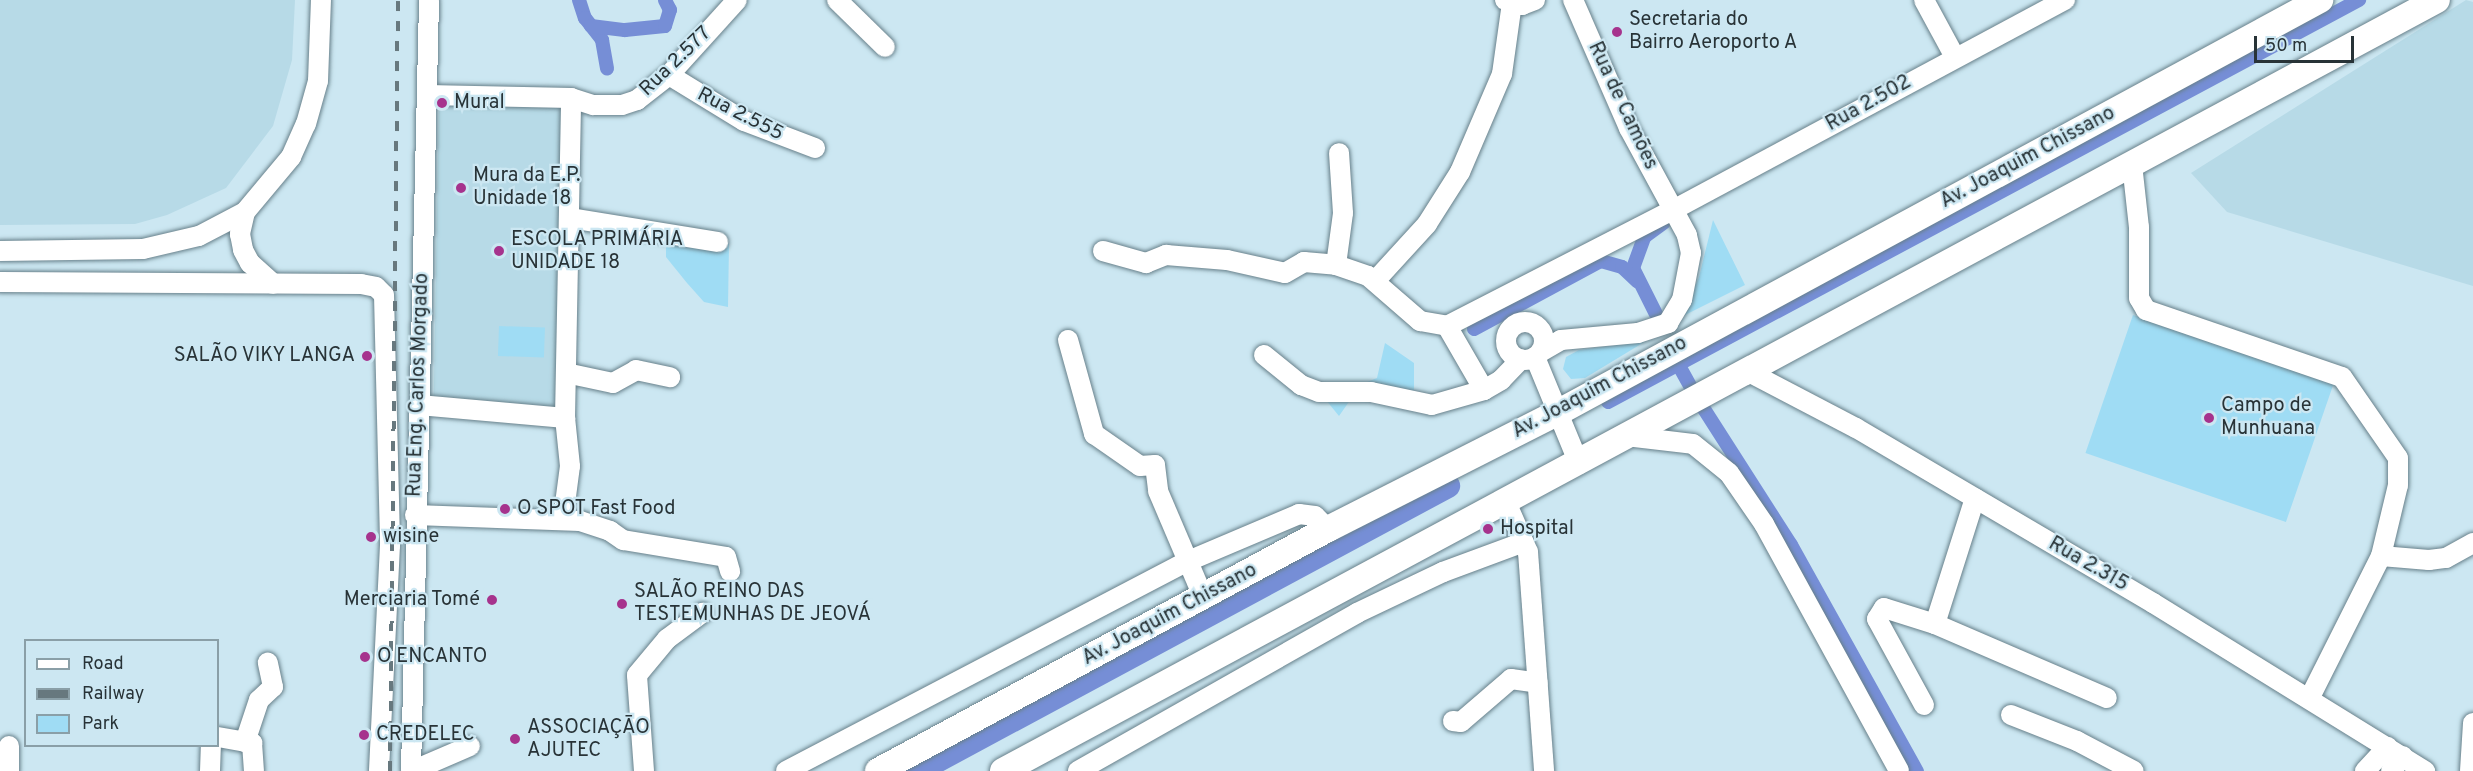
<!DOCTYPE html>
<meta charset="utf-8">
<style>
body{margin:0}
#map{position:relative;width:2473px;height:771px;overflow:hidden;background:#cce7f2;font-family:Overpass,sans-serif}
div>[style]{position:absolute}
.built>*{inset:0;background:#b7dae7;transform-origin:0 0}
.green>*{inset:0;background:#9fdcf4;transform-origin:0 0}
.canal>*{height:14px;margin:-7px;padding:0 7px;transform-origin:7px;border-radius:7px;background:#768ed6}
.river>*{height:24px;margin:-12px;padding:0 12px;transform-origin:12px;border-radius:12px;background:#768ed6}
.roads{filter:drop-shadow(0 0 2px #67808a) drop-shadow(0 0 2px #67808a)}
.minor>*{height:20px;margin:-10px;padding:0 10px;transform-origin:10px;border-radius:10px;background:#fff}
.minor>.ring{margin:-10px;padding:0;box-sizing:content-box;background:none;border:20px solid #fff;border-radius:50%}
.major>*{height:26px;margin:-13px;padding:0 13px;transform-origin:13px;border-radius:13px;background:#fff}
.rail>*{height:4px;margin-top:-2px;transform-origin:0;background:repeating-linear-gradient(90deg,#67787e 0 10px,transparent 0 20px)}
.dots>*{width:16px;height:16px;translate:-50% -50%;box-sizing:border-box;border:3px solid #cce7f2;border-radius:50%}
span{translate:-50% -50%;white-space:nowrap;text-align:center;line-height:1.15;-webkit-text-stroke:4.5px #cce7f2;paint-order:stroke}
.poi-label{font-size:20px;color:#283337}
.left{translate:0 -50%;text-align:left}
.right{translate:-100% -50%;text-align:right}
.street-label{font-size:20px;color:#283337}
.legend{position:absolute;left:24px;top:639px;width:195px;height:108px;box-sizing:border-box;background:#cce7f2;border:2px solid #8a9fa7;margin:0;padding:8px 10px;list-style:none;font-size:18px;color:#283337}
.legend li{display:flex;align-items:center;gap:12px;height:30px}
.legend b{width:30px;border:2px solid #8a9fa7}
.scale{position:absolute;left:2254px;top:36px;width:100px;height:27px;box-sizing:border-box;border:3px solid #283337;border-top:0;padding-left:8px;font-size:18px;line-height:21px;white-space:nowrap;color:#283337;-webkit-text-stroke:4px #cce7f2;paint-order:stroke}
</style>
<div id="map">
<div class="built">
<i style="clip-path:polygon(0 0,295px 0,292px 60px,273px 126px,226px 188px,167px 215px,135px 224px,0 225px)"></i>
<i style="clip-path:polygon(2466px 0,2473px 2px,2473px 286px,2227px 212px,2191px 173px)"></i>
<i style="left:564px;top:98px;width:310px;height:125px;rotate:91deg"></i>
</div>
<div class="green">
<i style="clip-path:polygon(1713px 220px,1745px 285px,1681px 317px,1699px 277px)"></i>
<i style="clip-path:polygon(666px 233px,729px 244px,728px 307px,704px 302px,687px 283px,666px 257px)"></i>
<i style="left:2133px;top:315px;width:212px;height:146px;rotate:19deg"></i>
<i style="left:499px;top:326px;width:46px;height:30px;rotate:2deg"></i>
<i style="clip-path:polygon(1646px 341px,1585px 378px,1571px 379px,1563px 369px,1566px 357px,1579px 350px)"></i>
<i style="clip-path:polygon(1385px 343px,1414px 363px,1414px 400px,1353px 396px,1339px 416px,1317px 389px,1352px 388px,1377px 378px)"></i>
</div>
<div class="canal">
<i style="left:579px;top:0;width:19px;rotate:72deg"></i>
<i style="left:585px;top:18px;width:28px;rotate:52deg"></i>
<i style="left:602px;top:40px;width:29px;rotate:80deg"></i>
<i style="left:591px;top:26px;width:34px;rotate:7deg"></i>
<i style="left:625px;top:30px;width:40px;rotate:-5.7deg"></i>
<i style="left:665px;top:26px;width:17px;rotate:-73deg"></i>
<i style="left:670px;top:10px;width:11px;rotate:-117deg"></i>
<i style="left:1656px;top:314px;width:51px;rotate:-116.6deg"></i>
<i style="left:1633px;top:268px;width:33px;rotate:-70deg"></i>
<i style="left:1644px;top:237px;width:24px;rotate:-36deg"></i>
<i style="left:1474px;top:329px;width:144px;rotate:-28.2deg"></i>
<i style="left:1601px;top:261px;width:22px;rotate:16deg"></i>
<i style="left:1622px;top:267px;width:21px;rotate:43deg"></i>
<i style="left:1678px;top:364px;width:29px;rotate:61deg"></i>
<i style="left:1608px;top:402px;width:852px;rotate:-28.16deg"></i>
<i style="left:1704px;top:409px;width:161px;rotate:57.4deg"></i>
<i style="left:1791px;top:545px;width:259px;rotate:60.9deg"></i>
</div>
<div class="river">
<i style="left:918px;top:771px;width:602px;rotate:-28.27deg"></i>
</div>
<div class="roads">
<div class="minor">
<i style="left:837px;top:0;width:67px;rotate:44.4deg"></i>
<i style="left:1505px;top:0;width:18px;rotate:16deg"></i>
<i style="left:1522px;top:5px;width:14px;rotate:-21deg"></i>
<i style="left:1924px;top:0;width:65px;rotate:61.5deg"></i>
<i style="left:669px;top:75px;width:88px;rotate:31.5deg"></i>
<i style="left:744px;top:121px;width:76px;rotate:20.8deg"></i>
<i style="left:427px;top:95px;width:144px;rotate:1.2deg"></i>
<i style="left:571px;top:98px;width:23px;rotate:18deg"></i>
<i style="left:593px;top:105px;width:29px"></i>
<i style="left:622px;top:105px;width:16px;rotate:-18deg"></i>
<i style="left:637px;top:100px;width:41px;rotate:-38deg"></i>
<i style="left:669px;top:75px;width:101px;rotate:-47.8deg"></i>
<i style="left:2132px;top:164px;width:63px;rotate:83.7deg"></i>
<i style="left:2139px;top:227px;width:71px;rotate:90deg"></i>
<i style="left:2139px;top:298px;width:14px;rotate:60deg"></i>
<i style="left:2146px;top:310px;width:207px;rotate:18.9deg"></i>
<i style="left:2342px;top:377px;width:98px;rotate:55.3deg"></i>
<i style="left:2398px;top:458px;width:27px;rotate:90deg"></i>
<i style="left:2398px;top:485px;width:73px;rotate:103.5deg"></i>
<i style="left:2381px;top:556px;width:160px;rotate:116.7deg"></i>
<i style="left:245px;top:212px;width:23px;rotate:103deg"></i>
<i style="left:240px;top:234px;width:16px;rotate:79deg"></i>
<i style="left:243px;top:250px;width:15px;rotate:62deg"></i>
<i style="left:250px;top:263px;width:31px;rotate:42deg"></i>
<i style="left:570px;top:218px;width:150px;rotate:9.2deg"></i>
<i style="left:0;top:251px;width:143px;rotate:-0.8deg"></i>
<i style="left:143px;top:249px;width:57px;rotate:-13.1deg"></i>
<i style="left:199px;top:236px;width:52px;rotate:-27.6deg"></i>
<i style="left:245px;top:212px;width:72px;rotate:-50.1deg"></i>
<i style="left:291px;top:157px;width:36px;rotate:-66deg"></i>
<i style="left:306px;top:124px;width:45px;rotate:-74.4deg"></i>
<i style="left:318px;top:81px;width:81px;rotate:-87.9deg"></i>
<i style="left:1103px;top:251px;width:45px;rotate:15.6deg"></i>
<i style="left:1146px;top:263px;width:22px;rotate:-22deg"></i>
<i style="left:1166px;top:255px;width:61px;rotate:4.7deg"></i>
<i style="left:1227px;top:260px;width:59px;rotate:12.6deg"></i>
<i style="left:1285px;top:273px;width:22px;rotate:-30deg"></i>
<i style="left:1304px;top:262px;width:32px;rotate:5deg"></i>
<i style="left:1336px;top:265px;width:34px;rotate:19deg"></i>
<i style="left:1368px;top:276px;width:69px;rotate:40.9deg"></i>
<i style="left:1420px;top:321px;width:27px;rotate:10deg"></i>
<i style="left:1447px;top:326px;width:254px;rotate:-27.2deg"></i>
<i style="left:1673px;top:210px;width:445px;rotate:-28.2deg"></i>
<i style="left:1336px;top:265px;width:52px;rotate:-82.3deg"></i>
<i style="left:1343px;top:213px;width:60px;rotate:-93.8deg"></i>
<i style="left:1375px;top:281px;width:77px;rotate:-47.6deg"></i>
<i style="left:1427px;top:224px;width:62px;rotate:-57.6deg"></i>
<i style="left:1460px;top:172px;width:107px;rotate:-66.8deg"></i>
<i style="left:1502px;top:74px;width:72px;rotate:-82deg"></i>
<i style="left:0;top:282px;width:361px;rotate:0.3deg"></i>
<i style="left:361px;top:284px;width:15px;rotate:11deg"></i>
<i style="left:376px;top:287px;width:11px;rotate:45deg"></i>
<i style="left:384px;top:295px;width:250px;rotate:88.6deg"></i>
<i style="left:390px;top:545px;width:226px;rotate:92.8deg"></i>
<i class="ring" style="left:1506px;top:322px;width:18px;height:18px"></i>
<i style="left:1447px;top:326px;width:74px;rotate:60deg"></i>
<i style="left:1484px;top:390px;width:20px;rotate:-30deg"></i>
<i style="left:1501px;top:380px;width:29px;rotate:-46deg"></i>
<i style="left:1068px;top:340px;width:98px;rotate:74.5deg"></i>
<i style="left:1094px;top:434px;width:56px;rotate:34.8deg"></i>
<i style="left:1140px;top:466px;width:15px;rotate:-4deg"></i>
<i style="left:1155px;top:465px;width:26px;rotate:83deg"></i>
<i style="left:1158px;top:491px;width:117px;rotate:66.9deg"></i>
<i style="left:1542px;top:351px;width:22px;rotate:-30deg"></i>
<i style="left:1561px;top:340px;width:77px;rotate:-5.2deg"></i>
<i style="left:1638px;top:333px;width:32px;rotate:-18deg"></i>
<i style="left:1668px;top:323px;width:27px;rotate:-59deg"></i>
<i style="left:1682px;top:300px;width:48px;rotate:-79.2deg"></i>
<i style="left:1691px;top:253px;width:18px;rotate:-103deg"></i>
<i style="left:1687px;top:235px;width:122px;rotate:-118.5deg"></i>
<i style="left:1629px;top:128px;width:140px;rotate:-113.6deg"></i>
<i style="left:1264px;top:355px;width:48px;rotate:39deg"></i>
<i style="left:1301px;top:385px;width:19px;rotate:21deg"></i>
<i style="left:1319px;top:392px;width:52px"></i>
<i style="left:1371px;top:392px;width:62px;rotate:12deg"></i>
<i style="left:1432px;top:405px;width:54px;rotate:-16.1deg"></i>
<i style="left:1535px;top:357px;width:116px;rotate:67.6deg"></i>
<i style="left:1745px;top:370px;width:125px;rotate:27.6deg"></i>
<i style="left:1856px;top:428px;width:345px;rotate:30.5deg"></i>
<i style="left:2153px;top:603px;width:320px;rotate:31.7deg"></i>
<i style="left:566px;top:373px;width:48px;rotate:12deg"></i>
<i style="left:613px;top:383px;width:26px;rotate:-29deg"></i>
<i style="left:636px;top:370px;width:35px;rotate:12deg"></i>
<i style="left:419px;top:405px;width:147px;rotate:5.1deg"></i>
<i style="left:1626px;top:436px;width:67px;rotate:6.8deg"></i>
<i style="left:1693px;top:444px;width:46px;rotate:38.9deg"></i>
<i style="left:1729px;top:473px;width:62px;rotate:55.5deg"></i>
<i style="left:1764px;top:524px;width:281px;rotate:61.3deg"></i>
<i style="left:1506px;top:502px;width:55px;rotate:66.3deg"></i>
<i style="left:1528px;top:552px;width:220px;rotate:85.8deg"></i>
<i style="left:415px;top:515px;width:165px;rotate:2.1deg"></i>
<i style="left:580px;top:521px;width:32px;rotate:18deg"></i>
<i style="left:610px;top:531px;width:16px;rotate:35deg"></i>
<i style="left:623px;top:540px;width:104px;rotate:9.4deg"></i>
<i style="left:726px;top:557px;width:15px;rotate:74deg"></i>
<i style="left:563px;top:519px;width:53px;rotate:-82.5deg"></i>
<i style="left:570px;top:466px;width:48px;rotate:-95.9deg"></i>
<i style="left:565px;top:418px;width:320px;rotate:-88.9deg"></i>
<i style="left:2381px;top:556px;width:48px;rotate:4.8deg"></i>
<i style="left:2429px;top:560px;width:17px;rotate:-7deg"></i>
<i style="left:2446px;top:558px;width:31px;rotate:-29deg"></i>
<i style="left:1935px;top:624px;width:132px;rotate:-72.4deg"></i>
<i style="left:1924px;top:705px;width:98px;rotate:-118.7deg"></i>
<i style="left:1877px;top:619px;width:13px;rotate:-58deg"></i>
<i style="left:1884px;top:608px;width:53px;rotate:17.4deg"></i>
<i style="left:1935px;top:624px;width:187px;rotate:23.3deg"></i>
<i style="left:2011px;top:715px;width:71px;rotate:21.5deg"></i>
<i style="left:2077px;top:741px;width:64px;rotate:27.8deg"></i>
<i style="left:1453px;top:721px;width:8px;rotate:7deg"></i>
<i style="left:1461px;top:722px;width:66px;rotate:-40.7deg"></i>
<i style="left:1511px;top:679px;width:27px;rotate:8deg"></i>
<i style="left:218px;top:737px;width:35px;rotate:10deg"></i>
<i style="left:252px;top:743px;width:28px;rotate:86deg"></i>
<i style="left:245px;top:742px;width:44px;rotate:-71.6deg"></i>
<i style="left:259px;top:700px;width:19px;rotate:-43deg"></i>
<i style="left:273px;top:687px;width:25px;rotate:-102deg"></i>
<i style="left:9px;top:746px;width:25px;rotate:90deg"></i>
<i style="left:210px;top:771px;width:25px;rotate:-88deg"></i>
<i style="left:411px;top:771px;width:771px;rotate:-88.66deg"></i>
<i style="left:412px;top:771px;width:63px;rotate:-23.3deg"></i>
<i style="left:644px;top:771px;width:96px;rotate:-94.2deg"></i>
<i style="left:637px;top:675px;width:47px;rotate:-50.2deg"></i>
<i style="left:667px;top:639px;width:44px;rotate:-36.6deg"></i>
<i style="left:786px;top:771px;width:451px;rotate:-27.6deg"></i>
<i style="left:1186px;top:562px;width:123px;rotate:-23deg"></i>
<i style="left:1299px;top:514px;width:16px;rotate:7deg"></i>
<i style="left:1315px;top:516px;width:18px;rotate:45deg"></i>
<i style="left:1078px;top:771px;width:321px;rotate:-29.5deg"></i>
<i style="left:1357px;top:613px;width:95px;rotate:-25.5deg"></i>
<i style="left:1443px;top:572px;width:86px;rotate:-20.3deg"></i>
<i style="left:2365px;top:771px;width:33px;rotate:-47deg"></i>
<i style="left:2391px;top:771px;width:19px;rotate:-51deg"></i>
<i style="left:2470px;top:771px;width:48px;rotate:-86.4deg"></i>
</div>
<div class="major">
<i style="left:878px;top:771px;width:511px;rotate:-28.27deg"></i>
<i style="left:1328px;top:529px;width:257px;rotate:-26.9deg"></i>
<i style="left:1557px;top:413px;width:868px;rotate:-28.43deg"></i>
<i style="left:1003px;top:771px;width:1628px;rotate:-28.27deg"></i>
</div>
</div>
<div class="rail">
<i style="left:390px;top:771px;width:771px;rotate:-89.41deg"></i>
</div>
<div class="dots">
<i style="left:1617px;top:32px;background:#a6338d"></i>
<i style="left:442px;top:103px;background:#a6338d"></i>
<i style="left:461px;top:188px;background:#a6338d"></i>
<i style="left:499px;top:251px;background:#a6338d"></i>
<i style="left:367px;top:356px;background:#a6338d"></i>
<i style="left:2209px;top:418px;background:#a6338d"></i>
<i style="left:505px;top:509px;background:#a6338d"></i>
<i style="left:1488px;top:529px;background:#a6338d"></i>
<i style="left:371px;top:537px;background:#a6338d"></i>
<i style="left:492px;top:600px;background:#a6338d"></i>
<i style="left:622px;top:604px;background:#a6338d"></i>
<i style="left:365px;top:657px;background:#a6338d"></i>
<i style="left:364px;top:735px;background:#a6338d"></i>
<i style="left:515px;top:739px;background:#a6338d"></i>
</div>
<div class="poi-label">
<span class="left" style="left:1629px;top:32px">Secretaria do<br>Bairro Aeroporto A</span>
<span class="left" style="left:454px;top:103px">Mural</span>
<span class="left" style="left:473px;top:188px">Mura da E.P.<br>Unidade 18</span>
<span class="left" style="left:511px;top:252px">ESCOLA PRIMÁRIA<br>UNIDADE 18</span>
<span class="right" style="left:355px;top:356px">SALÃO VIKY LANGA</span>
<span class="left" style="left:2221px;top:418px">Campo de<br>Munhuana</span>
<span class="left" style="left:517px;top:509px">O SPOT Fast Food</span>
<span class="left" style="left:1500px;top:529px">Hospital</span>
<span class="left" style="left:383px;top:537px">wisine</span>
<span class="left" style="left:634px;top:604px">SALÃO REINO DAS<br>TESTEMUNHAS DE JEOVÁ</span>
<span class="right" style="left:480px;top:600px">Merciaria Tomé</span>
<span class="left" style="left:377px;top:657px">O ENCANTO</span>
<span class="left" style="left:527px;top:740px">ASSOCIAÇĀO<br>AJUTEC</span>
<span class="left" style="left:376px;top:735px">CREDELEC</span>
</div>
<div class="street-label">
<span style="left:676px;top:62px;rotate:-44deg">Rua 2.577</span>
<span style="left:1869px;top:104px;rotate:-29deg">Rua 2.502</span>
<span style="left:1622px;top:106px;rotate:65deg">Rua de Camões</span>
<span style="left:740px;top:115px;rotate:27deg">Rua 2.555</span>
<span style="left:2028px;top:158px;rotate:-28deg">Av. Joaquim Chissano</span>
<span style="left:419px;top:385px;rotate:-88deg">Rua Eng. Carlos Morgado</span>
<span style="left:1600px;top:388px;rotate:-28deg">Av. Joaquim Chissano</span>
<span style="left:2088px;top:565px;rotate:30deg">Rua 2.315</span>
<span style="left:1170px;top:615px;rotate:-28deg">Av. Joaquim Chissano</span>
</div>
<ul class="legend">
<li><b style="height:8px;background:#fff"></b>Road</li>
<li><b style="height:8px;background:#67787e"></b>Railway</li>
<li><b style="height:16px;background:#9fdcf4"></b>Park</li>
</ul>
<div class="scale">50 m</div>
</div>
